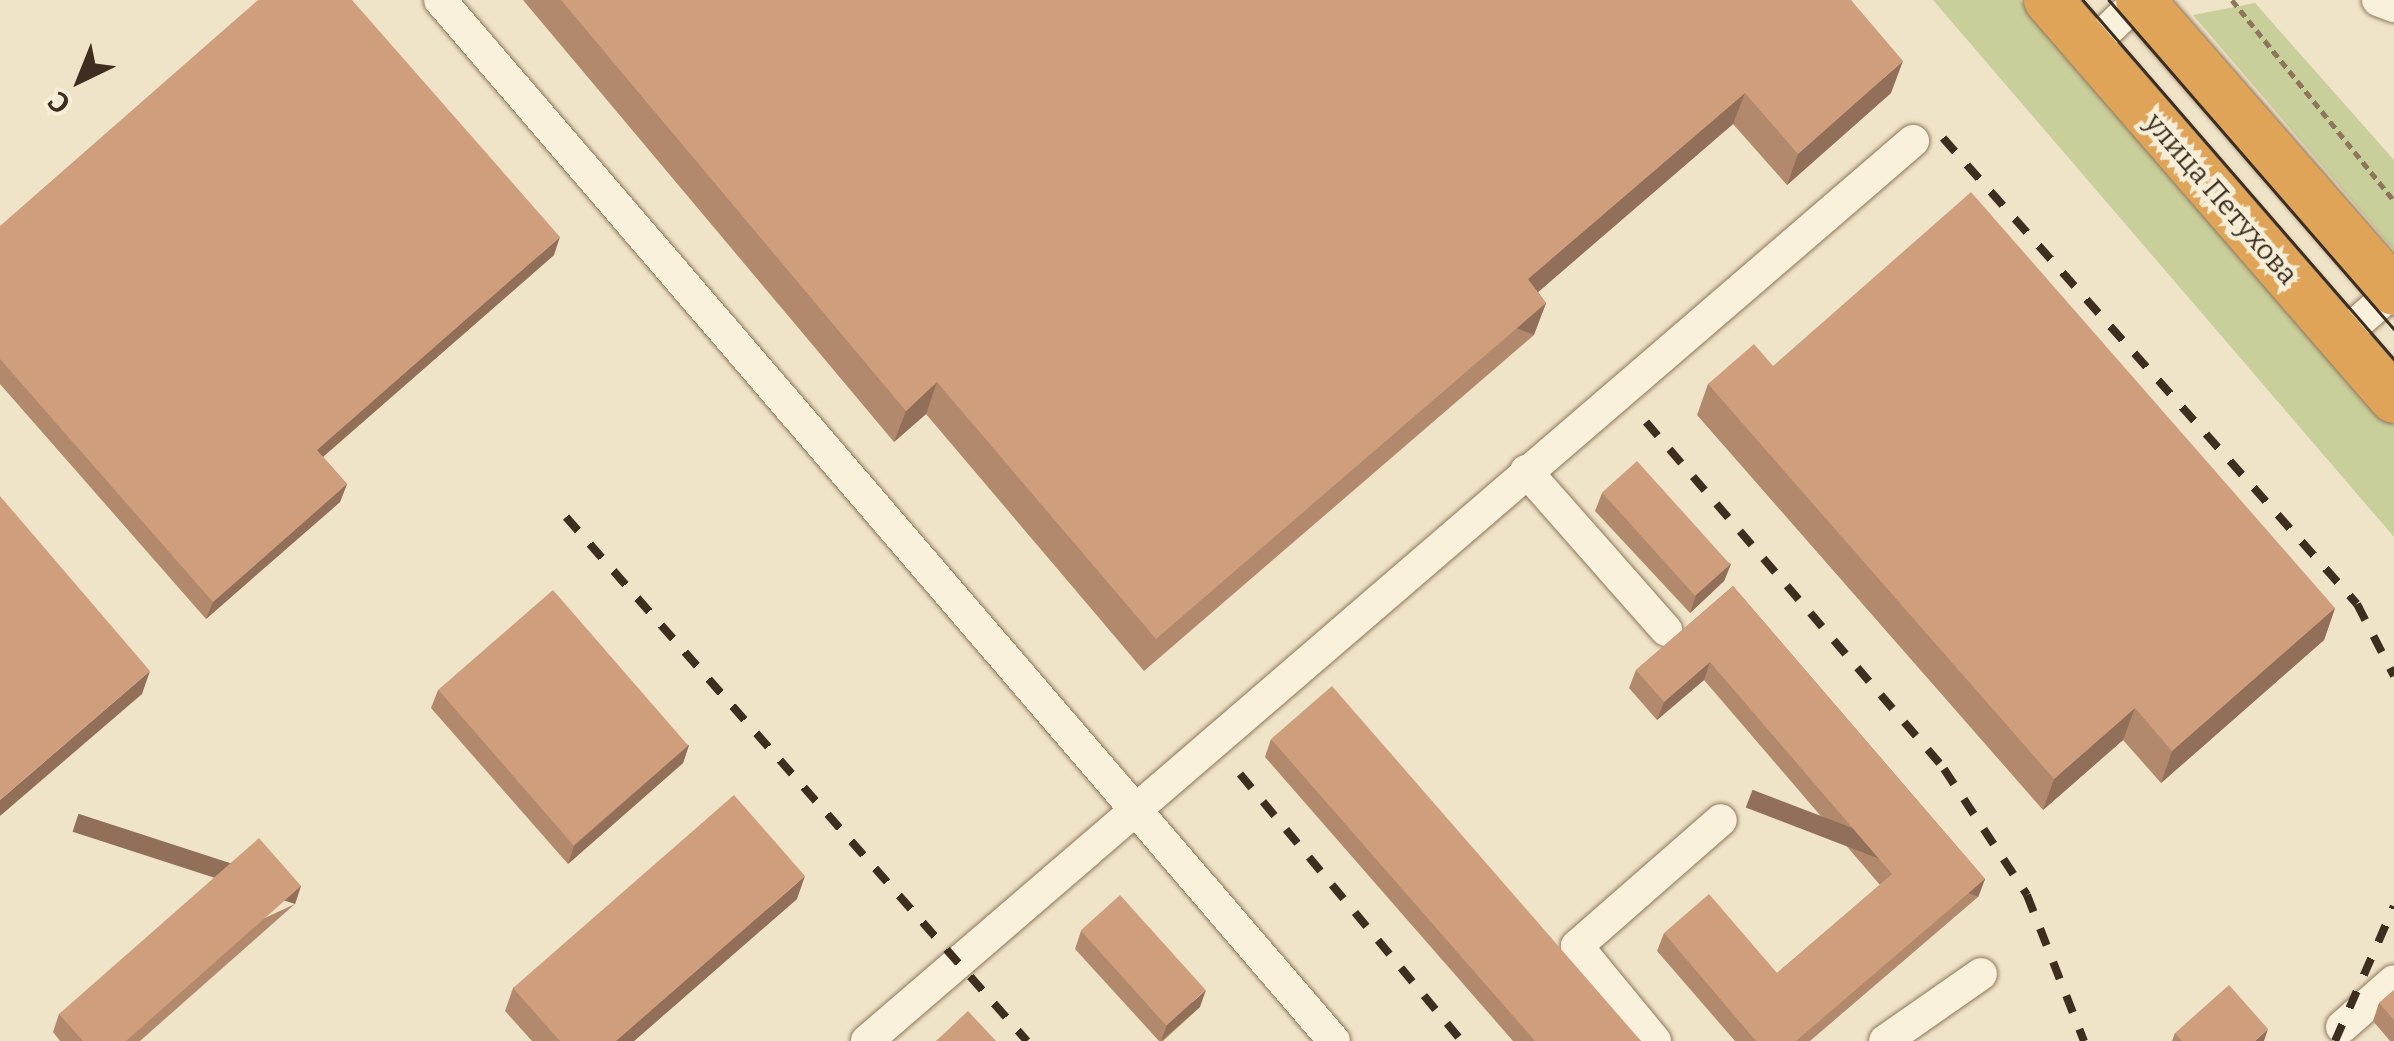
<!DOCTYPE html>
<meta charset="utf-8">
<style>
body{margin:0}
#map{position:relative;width:2394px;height:1041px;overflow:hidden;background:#f0e4c8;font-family:Bitter,serif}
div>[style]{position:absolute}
.green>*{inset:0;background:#c9cf9b}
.path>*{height:5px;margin-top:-2.5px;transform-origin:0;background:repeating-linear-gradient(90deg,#8d765c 0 8px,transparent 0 13px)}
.roads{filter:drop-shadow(0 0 2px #8d765c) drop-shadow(0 0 2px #8d765c)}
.minor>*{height:32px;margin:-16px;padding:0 16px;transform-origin:16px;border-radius:16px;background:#faf1dc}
.highway>*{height:48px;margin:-24px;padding:0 24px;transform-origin:24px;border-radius:24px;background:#e0a458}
.tram>*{height:2.5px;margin:-1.25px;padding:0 1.25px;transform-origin:1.25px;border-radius:1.25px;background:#3d2e20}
.rail>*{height:8px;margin-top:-4px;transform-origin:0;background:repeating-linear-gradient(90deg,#3d2e20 0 18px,transparent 0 36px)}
.wall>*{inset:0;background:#b2896c}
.shaded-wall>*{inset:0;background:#916f58;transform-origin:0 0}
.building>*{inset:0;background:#cf9f7d;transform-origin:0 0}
span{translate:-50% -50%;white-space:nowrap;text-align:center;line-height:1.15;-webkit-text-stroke:9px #f7eed8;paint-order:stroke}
.street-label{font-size:28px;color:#3d2e20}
.north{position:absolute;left:30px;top:30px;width:100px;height:100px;-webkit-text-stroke:8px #f7eed8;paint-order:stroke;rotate:223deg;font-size:28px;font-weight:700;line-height:40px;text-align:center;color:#3d2e20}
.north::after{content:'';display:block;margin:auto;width:35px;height:45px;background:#3d2e20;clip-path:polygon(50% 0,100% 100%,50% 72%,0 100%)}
</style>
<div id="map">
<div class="green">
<i style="clip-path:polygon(1933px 0,2020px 0,2394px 425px,2394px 537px)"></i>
<i style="clip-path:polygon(2255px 3px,2394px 160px,2394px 250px,2193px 15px)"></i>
</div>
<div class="path">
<i style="left:2232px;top:0;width:258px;rotate:51.1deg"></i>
</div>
<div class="roads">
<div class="minor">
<i style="left:440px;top:0;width:1372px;rotate:49.34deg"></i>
<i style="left:2378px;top:0;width:17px;rotate:21deg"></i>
<i style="left:2089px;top:48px;width:69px;rotate:-43.8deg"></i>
<i style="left:2341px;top:337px;width:70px;rotate:-41deg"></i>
<i style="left:1526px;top:471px;width:212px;rotate:48.6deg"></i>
<i style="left:2342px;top:1027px;width:69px;rotate:-41.5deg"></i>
<i style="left:867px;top:1041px;width:1380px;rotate:-40.71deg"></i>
<i style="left:1655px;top:1041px;width:123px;rotate:-129.4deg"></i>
<i style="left:1577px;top:946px;width:191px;rotate:-41.2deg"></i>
<i style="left:1885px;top:1041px;width:117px;rotate:-34.9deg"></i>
</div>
<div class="highway">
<i style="left:2048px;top:0;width:528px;rotate:49.07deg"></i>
<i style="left:2140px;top:0;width:386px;rotate:48.9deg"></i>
</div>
</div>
<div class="tram">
<i style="left:2083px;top:0;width:475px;rotate:49.1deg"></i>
<i style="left:2109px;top:0;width:435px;rotate:49.1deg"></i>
</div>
<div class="rail">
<i style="left:1943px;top:138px;width:623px;rotate:48.38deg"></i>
<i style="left:2357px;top:604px;width:81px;rotate:62.8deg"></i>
<i style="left:1646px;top:422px;width:457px;rotate:49.3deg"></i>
<i style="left:1944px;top:769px;width:151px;rotate:56.6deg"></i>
<i style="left:2027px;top:895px;width:157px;rotate:68.7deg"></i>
<i style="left:566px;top:517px;width:698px;rotate:48.66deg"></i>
<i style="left:1240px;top:774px;width:347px;rotate:50.3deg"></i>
<i style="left:2335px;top:1041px;width:147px;rotate:-66.4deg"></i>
</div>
<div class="wall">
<i style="clip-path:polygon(523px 0,1851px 0,1891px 93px,1787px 185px,1733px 124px,1538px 292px,1546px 303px,1534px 335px,1144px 671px,926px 414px,894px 442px)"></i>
<i style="clip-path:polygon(0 226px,554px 255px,323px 457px,347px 484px,340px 502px,206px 619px,0 384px)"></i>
<i style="clip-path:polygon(1773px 366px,2335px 608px,2324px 640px,2161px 783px,2123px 740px,2043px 810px,1697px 415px,1708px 384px)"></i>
<i style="clip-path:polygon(1602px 493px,1731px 564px,1724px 581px,1690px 613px,1595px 511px)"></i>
<i style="clip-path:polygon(1733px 586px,1985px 879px,1978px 897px,1810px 1041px,1735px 1041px,1657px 951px,1664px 933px,1777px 973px,1880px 885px,1704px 680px,1657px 720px,1629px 688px,1636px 670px)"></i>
<i style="clip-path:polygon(438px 690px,689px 745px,683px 763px,568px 864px,431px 708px)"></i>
<i style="clip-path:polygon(1271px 739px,1641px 1041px,1513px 1041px,1265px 757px)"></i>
<i style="clip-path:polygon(797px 899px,634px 1041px,532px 1041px,505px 1011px,513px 988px)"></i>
<i style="clip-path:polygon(295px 904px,140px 1041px,60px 1041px,53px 1032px,59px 1014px)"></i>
<i style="clip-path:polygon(1081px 931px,1200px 1007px,1163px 1041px,1159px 1041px,1075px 949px)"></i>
<i style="clip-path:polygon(2394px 990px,2394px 1041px,2390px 1041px,2373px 1021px,2379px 1003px)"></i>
<i style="clip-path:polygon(2175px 1033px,2264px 1041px,2172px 1041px)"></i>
</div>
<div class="shaded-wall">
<i style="clip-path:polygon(1903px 61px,1891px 93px,1787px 185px,1798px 154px)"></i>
<i style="clip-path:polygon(1745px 93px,1733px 124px,1516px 311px,1528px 279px)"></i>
<i style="clip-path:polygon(560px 237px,554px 255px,310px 468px,317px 450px)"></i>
<i style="left:1546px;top:303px;width:34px;height:515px;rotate:111deg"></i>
<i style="clip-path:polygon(937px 382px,926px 414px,894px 442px,906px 411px)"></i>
<i style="clip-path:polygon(347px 484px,340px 502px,206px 619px,213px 602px)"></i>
<i style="clip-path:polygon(1731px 564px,1724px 581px,1690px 613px,1696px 595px)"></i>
<i style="clip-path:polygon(2335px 608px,2324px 640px,2161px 783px,2172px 751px)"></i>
<i style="clip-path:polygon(1710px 662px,1704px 680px,1657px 720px,1664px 702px)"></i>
<i style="clip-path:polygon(150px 671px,142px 694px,0 816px,0 800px)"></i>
<i style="clip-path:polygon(2135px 708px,2123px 740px,2043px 810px,2054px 779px)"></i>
<i style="clip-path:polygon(689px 745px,683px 763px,568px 864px,574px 846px)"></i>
<i style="clip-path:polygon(805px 876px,797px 899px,634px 1041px,616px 1041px)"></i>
<i style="left:1985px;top:879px;width:19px;height:249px;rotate:111deg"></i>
<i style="left:301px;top:886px;width:19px;height:234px;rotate:108deg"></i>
<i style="clip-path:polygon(1206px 990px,1200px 1007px,1161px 1041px,1167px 1025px)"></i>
<i style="clip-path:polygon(2268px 1029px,2264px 1041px,2255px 1041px)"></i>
</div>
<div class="building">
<i style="clip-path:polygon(258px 0,352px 0,560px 237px,317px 450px,347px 484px,213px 602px,0 359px,0 226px)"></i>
<i style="clip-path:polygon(561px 0,1851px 0,1903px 61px,1798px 154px,1745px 93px,1528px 279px,1546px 303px,1156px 639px,937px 382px,906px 411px)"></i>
<i style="clip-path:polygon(1971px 192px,2335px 608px,2172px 751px,2135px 708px,2054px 779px,1708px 384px,1754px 344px,1773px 366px)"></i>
<i style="left:1637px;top:461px;width:139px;height:47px;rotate:48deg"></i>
<i style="clip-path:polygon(0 496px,150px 671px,0 800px)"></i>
<i style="clip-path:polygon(1733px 586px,1985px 879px,1796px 1041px,1756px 1041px,1664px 933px,1709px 894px,1777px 973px,1892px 874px,1710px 662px,1664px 702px,1636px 670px)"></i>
<i style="left:553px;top:590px;width:206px;height:152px;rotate:49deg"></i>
<i style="clip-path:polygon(1332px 686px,1641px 1041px,1535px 1041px,1271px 739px)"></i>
<i style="clip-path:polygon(734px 795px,805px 876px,616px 1041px,560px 1041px,513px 988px)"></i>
<i style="clip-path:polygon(259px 838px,301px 886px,126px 1041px,83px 1041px,59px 1014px)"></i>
<i style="left:1120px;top:895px;width:128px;height:53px;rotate:48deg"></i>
<i style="clip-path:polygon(2229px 985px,2268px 1029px,2255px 1041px,2182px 1041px,2175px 1033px)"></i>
<i style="clip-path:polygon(2394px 990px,2394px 1020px,2379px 1003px)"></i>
<i style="clip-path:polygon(968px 1011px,996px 1041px,936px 1041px)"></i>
</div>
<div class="street-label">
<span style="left:2221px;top:199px;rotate:49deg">улица Петухова</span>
</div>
<div class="north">С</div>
</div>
